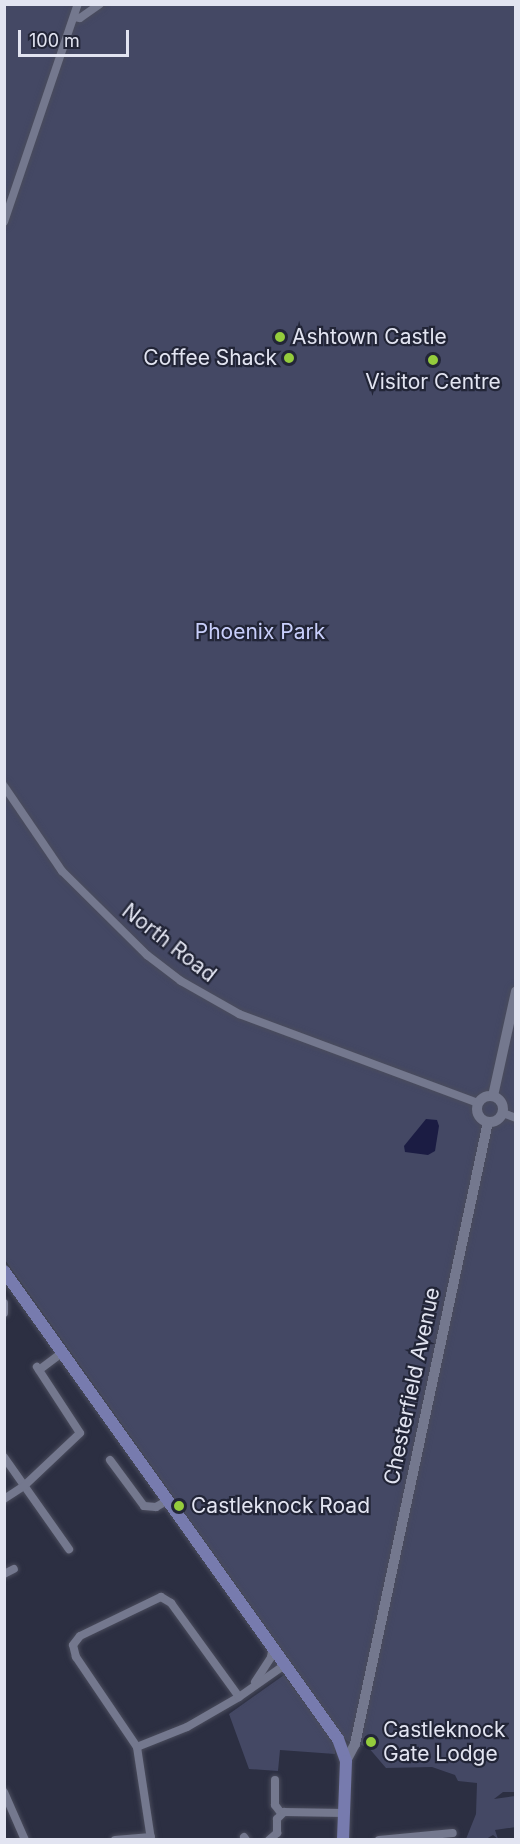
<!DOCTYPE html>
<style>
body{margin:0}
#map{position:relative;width:520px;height:1844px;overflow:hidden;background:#2c2f42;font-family:Inter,sans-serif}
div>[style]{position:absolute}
.green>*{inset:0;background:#444864}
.water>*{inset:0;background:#1b1c43}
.roads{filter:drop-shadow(0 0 2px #4a4c5c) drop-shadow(0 0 2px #4a4c5c)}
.minor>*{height:8px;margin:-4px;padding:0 4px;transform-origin:4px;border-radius:4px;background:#74788e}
.tertiary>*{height:10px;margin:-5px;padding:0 5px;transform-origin:5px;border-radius:5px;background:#74788e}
.tertiary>.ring{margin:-5px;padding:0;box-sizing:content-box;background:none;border:10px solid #74788e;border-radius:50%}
.secondary>*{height:12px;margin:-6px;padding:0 6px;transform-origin:6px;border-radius:6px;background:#777bae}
.dots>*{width:16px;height:16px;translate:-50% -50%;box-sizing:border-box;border:3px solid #222537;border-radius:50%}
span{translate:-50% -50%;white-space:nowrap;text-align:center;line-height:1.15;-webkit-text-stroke:4.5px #222537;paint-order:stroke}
.poi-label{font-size:21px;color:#e2e4f1}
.left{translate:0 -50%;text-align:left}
.right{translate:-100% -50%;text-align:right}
.park-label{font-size:21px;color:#c8cefa}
.street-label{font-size:21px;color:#e2e4f1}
.frame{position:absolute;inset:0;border:6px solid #e2e4f1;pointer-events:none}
.scale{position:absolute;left:18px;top:30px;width:111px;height:27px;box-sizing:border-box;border:3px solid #e2e4f1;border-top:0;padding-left:8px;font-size:18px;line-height:21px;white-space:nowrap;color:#e2e4f1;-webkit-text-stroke:4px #222537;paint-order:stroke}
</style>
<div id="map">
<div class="green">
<i style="clip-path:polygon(4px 5px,515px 5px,516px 1792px,503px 1792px,494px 1799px,515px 1796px,516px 1827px,495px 1830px,498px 1839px,493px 1835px,486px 1839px,466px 1839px,476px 1814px,477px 1783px,458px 1781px,455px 1775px,432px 1767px,386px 1768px,368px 1747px,347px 1741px,5px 1260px)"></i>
<i style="clip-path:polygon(284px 1675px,335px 1743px,335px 1754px,280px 1750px,278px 1771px,249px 1769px,229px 1714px)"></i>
</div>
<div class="water">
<i style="clip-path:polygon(426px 1119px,437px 1120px,439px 1126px,435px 1151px,428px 1155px,405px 1152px,404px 1146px)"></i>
</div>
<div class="roads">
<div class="minor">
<i style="left:74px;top:17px;width:6px;rotate:9deg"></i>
<i style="left:80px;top:18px;width:24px;rotate:-35deg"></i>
<i style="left:4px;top:222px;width:230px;rotate:-71.3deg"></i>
<i style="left:4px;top:786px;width:103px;rotate:55.7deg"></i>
<i style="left:62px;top:871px;width:120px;rotate:44.7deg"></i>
<i style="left:147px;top:955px;width:43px;rotate:37.4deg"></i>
<i style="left:181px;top:981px;width:67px;rotate:29.6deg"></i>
<i style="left:239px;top:1014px;width:255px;rotate:20.4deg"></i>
<i style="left:503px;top:1113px;width:14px;rotate:21deg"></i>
<i style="left:4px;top:1303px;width:10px;rotate:90deg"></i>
<i style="left:39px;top:1370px;width:30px;rotate:-37deg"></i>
<i style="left:4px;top:1457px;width:113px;rotate:54.8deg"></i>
<i style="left:110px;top:1460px;width:57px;rotate:53.5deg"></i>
<i style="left:144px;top:1506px;width:12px;rotate:5deg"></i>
<i style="left:156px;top:1507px;width:14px;rotate:-30deg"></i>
<i style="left:4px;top:1499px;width:24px;rotate:-33deg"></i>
<i style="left:24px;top:1486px;width:77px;rotate:-43.4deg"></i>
<i style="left:80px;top:1433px;width:79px;rotate:-123.1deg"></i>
<i style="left:4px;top:1574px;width:11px;rotate:-27deg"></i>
<i style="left:255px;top:1682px;width:30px;rotate:-57deg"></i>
<i style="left:271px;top:1657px;width:11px;rotate:-80deg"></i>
<i style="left:239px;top:1697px;width:60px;rotate:150deg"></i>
<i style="left:187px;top:1727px;width:54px;rotate:158.2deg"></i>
<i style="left:137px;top:1747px;width:109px;rotate:-124.1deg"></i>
<i style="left:76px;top:1657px;width:12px;rotate:-104deg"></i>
<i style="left:73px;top:1645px;width:11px;rotate:-52deg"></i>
<i style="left:80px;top:1636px;width:90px;rotate:-25.7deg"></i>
<i style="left:161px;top:1597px;width:12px;rotate:31deg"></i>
<i style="left:171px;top:1603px;width:116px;rotate:54.1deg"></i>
<i style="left:239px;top:1697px;width:57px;rotate:-35.1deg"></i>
<i style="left:137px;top:1747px;width:94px;rotate:81.4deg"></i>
<i style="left:275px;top:1780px;width:25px;rotate:90deg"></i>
<i style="left:275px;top:1805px;width:10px;rotate:53deg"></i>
<i style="left:4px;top:1792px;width:52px;rotate:66.4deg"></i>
<i style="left:244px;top:1837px;width:4px;rotate:56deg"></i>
<i style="left:115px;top:1840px;width:36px;rotate:-5deg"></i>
<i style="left:269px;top:1840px;width:11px;rotate:-41deg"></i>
<i style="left:277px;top:1833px;width:14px;rotate:-90deg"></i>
<i style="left:277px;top:1819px;width:10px;rotate:-45deg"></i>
<i style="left:284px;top:1812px;width:60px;rotate:1deg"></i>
<i style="left:379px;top:1840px;width:74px;rotate:-5.4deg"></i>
</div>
<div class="tertiary">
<i class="ring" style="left:477px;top:1096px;width:16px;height:16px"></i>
<i style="left:493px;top:1096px;width:107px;rotate:-77.6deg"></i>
<i style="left:346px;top:1761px;width:19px;rotate:-62deg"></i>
<i style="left:355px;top:1744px;width:636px;rotate:-77.93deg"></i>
</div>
<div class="secondary">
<i style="left:4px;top:1271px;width:575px;rotate:54.49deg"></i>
<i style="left:338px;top:1739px;width:23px;rotate:70deg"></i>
<i style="left:346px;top:1761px;width:79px;rotate:92.2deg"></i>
</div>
</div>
<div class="dots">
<i style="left:280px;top:337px;background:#94cc3c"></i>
<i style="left:289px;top:358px;background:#94cc3c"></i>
<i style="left:433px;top:360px;background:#94cc3c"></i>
<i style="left:179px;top:1506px;background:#94cc3c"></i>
<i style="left:371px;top:1742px;background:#94cc3c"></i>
</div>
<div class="poi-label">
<span class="left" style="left:292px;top:337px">Ashtown Castle</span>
<span class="right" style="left:277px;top:358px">Coffee Shack</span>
<span style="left:433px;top:382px">Visitor Centre</span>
<span class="left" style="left:191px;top:1506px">Castleknock Road</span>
<span class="left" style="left:383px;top:1742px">Castleknock<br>Gate Lodge</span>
</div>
<div class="park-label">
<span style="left:260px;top:632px">Phoenix Park</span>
</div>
<div class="street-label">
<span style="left:169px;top:943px;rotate:38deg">North Road</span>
<span style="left:412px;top:1386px;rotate:-78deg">Chesterfield Avenue</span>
</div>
<div class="frame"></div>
<div class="scale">100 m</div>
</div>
